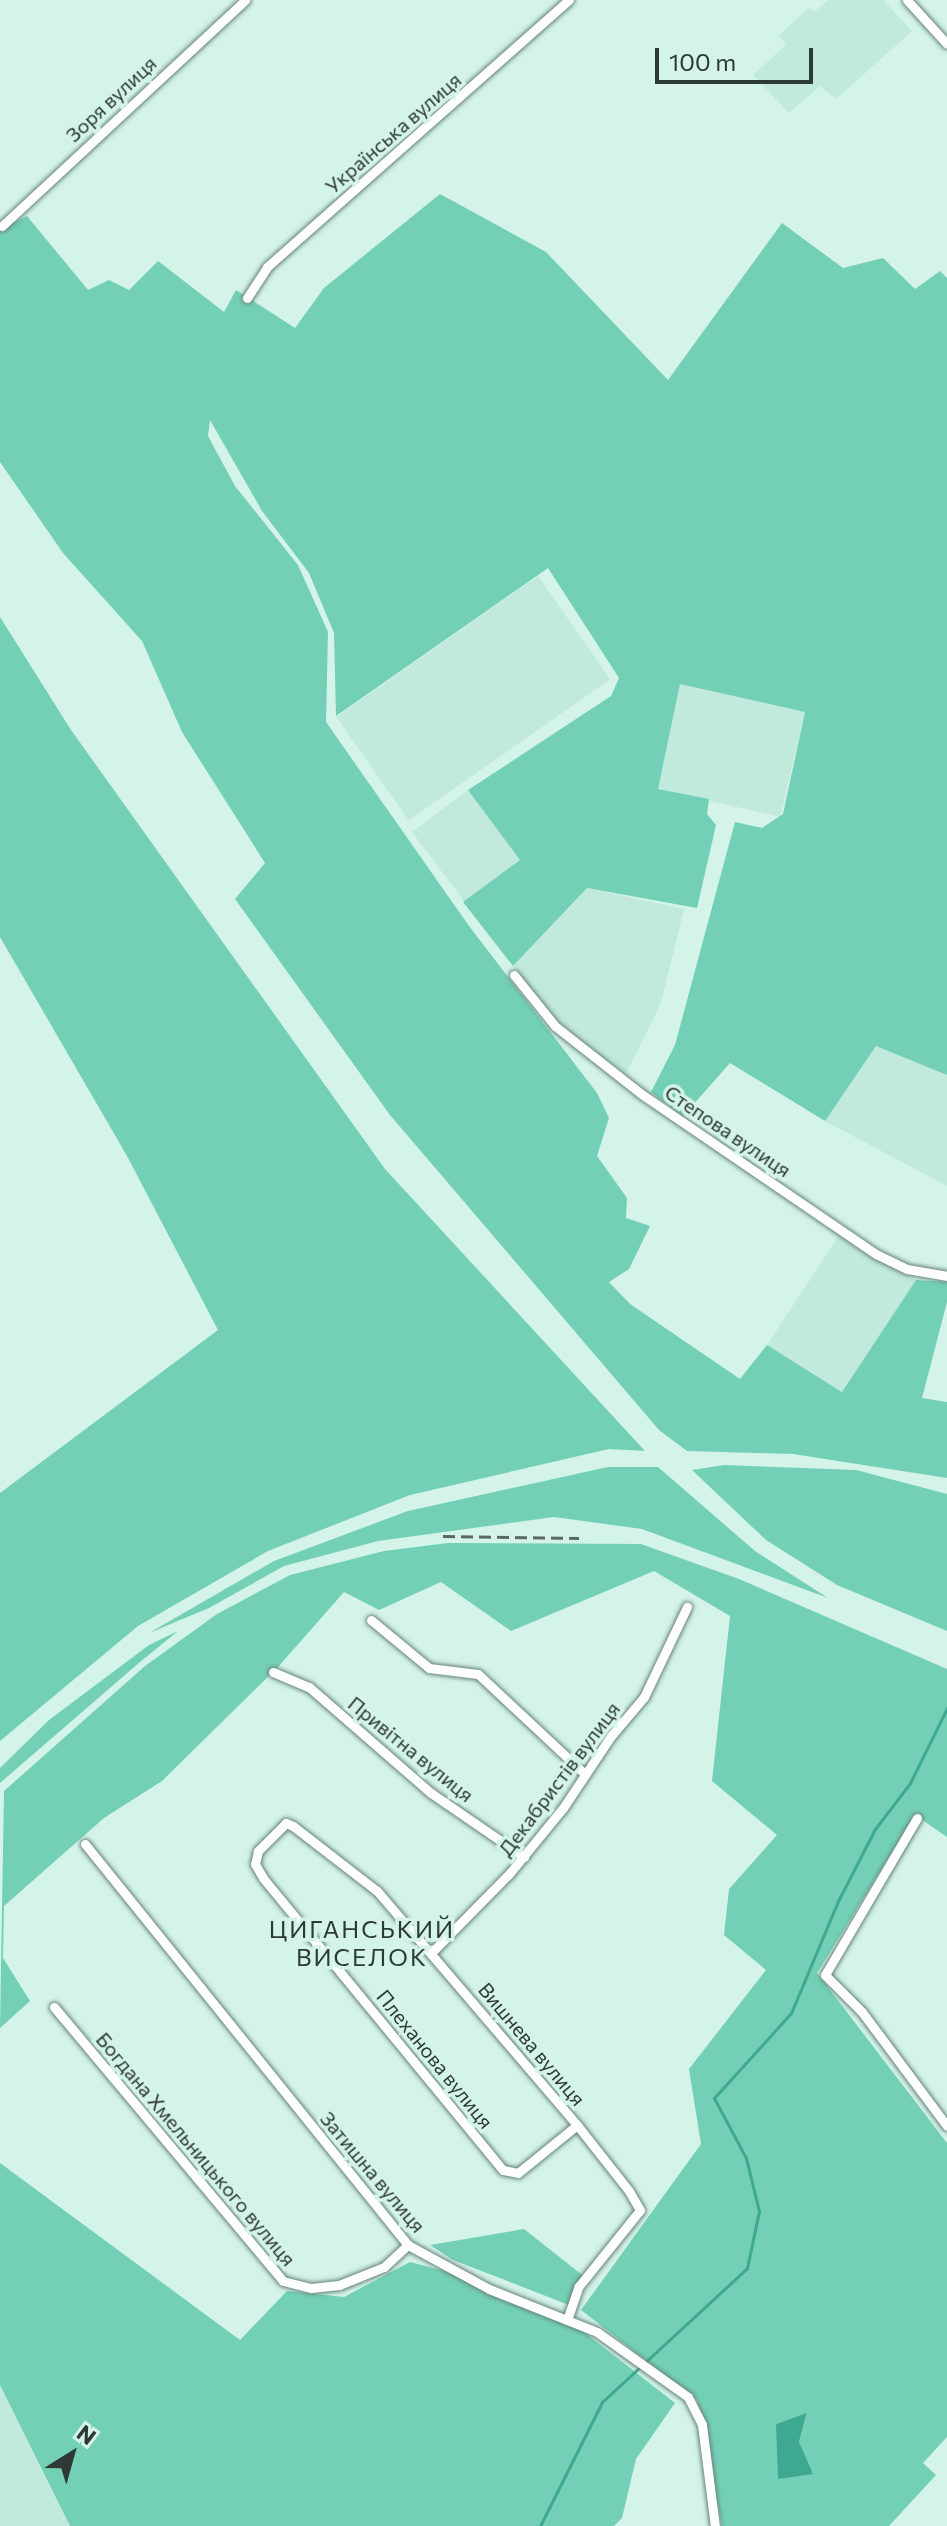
<!DOCTYPE html>
<meta charset="utf-8">
<style>
body{margin:0}
#map{position:relative;width:947px;height:2526px;overflow:hidden;background:#d4f3e9;font-family:Commissioner,sans-serif}
div>[style]{position:absolute}
.built>*{inset:0;background:#c1e9dc;transform-origin:0 0}
.green>*{inset:0;background:#73d0b7}
.water>*{inset:0;background:#3ea990}
.stream>*{height:3px;margin:-1.5px;padding:0 1.5px;transform-origin:1.5px;border-radius:1.5px;background:#3ea990}
.roads{filter:drop-shadow(0 0 2px #67837b) drop-shadow(0 0 2px #67837b)}
.minor>*{height:9px;margin:-4.5px;padding:0 4.5px;transform-origin:4.5px;border-radius:4.5px;background:#fff}
.rail>*{height:3px;margin-top:-1.5px;transform-origin:0;background:repeating-linear-gradient(90deg,#586963 0 12px,transparent 0 18px)}
span{translate:-50% -50%;white-space:nowrap;text-align:center;line-height:1.15;-webkit-text-stroke:7px #d4f3e9;paint-order:stroke}
.street-label{font-size:20px;color:#2d3935}
.quarter-label{font-size:24px;color:#2d3935;letter-spacing:2px}
.north{position:absolute;left:32px;top:2414px;width:80px;height:80px;-webkit-text-stroke:6px #d4f3e9;paint-order:stroke;rotate:37deg;font-size:22px;font-weight:700;line-height:32px;text-align:center;color:#2d3935}
.north::after{content:'';display:block;margin:auto;width:28px;height:36px;background:#2d3935;clip-path:polygon(50% 0,100% 100%,50% 72%,0 100%)}
.scale{position:absolute;left:655px;top:48px;width:158px;height:36px;box-sizing:border-box;border:4px solid #2d3935;border-top:0;padding-left:10px;font-size:24px;line-height:28px;white-space:nowrap;color:#2d3935;-webkit-text-stroke:6px #d4f3e9;paint-order:stroke}
</style>
<div id="map">
<div class="built">
<i style="clip-path:polygon(828px 0,883px 0,912px 31px,836px 99px,820px 86px,789px 113px,753px 75px,786px 45px,779px 35px,810px 7px,814px 12px)"></i>
<i style="left:538px;top:576px;width:126px;height:246px;rotate:55deg"></i>
<i style="left:680px;top:683px;width:128px;height:108px;rotate:13deg"></i>
<i style="left:468px;top:790px;width:87px;height:70px;rotate:53deg"></i>
<i style="clip-path:polygon(587px 888px,684px 909px,661px 1003px,626px 1074px,557px 1024px,513px 966px)"></i>
<i style="clip-path:polygon(876px 1045px,947px 1075px,947px 1186px,825px 1121px)"></i>
<i style="clip-path:polygon(840px 1234px,874px 1259px,916px 1280px,843px 1392px,767px 1345px)"></i>
<i style="clip-path:polygon(0 2385px,70px 2526px,0 2526px)"></i>
</div>
<div class="green">
<i style="clip-path:polygon(440px 194px,546px 252px,668px 380px,782px 223px,843px 268px,883px 258px,915px 289px,940px 271px,947px 278px,947px 1075px,876px 1046px,825px 1121px,730px 1063px,683px 1116px,651px 1092px,675px 1045px,735px 822px,762px 828px,783px 814px,805px 712px,680px 684px,658px 789px,709px 799px,707px 814px,716px 825px,697px 908px,587px 888px,513px 966px,463px 902px,520px 860px,468px 790px,611px 696px,619px 678px,548px 568px,336px 716px,334px 633px,309px 573px,262px 511px,210px 420px,208px 436px,235px 486px,298px 565px,328px 632px,326px 722px,469px 926px,597px 1093px,609px 1118px,597px 1156px,627px 1198px,626px 1218px,650px 1226px,629px 1269px,609px 1282px,630px 1304px,740px 1379px,767px 1345px,842px 1392px,916px 1280px,947px 1282px,947px 1302px,922px 1398px,947px 1402px,947px 1478px,793px 1454px,687px 1451px,659px 1430px,390px 1115px,235px 899px,265px 863px,182px 732px,142px 641px,63px 553px,0 462px,0 229px,27px 216px,88px 290px,109px 280px,129px 290px,158px 261px,224px 312px,236px 290px,295px 328px,324px 288px)"></i>
<i style="clip-path:polygon(0 617px,71px 730px,385px 1169px,645px 1451px,609px 1449px,410px 1495px,268px 1551px,138px 1626px,0 1741px,0 1493px,218px 1330px,127px 1156px,0 937px)"></i>
<i style="clip-path:polygon(724px 1465px,856px 1470px,947px 1494px,947px 1631px,837px 1585px,766px 1540px,692px 1470px)"></i>
<i style="clip-path:polygon(608px 1467px,658px 1467px,755px 1551px,828px 1598px,642px 1529px,554px 1517px,378px 1541px,284px 1566px,209px 1608px,149px 1633px,274px 1561px,408px 1511px)"></i>
<i style="clip-path:polygon(evenodd,448px 1543px,641px 1544px,739px 1579px,947px 1669px,947px 1837px,915px 1815px,817px 1973px,947px 2143px,947px 2437px,923px 2463px,936px 2475px,889px 2526px,722px 2526px,697px 2400px,581px 2310px,701px 2144px,689px 2069px,766px 1970px,724px 1935px,729px 1889px,777px 1835px,712px 1781px,730px 1616px,654px 1571px,511px 1631px,441px 1582px,379px 1610px,344px 1592px,278px 1667px,162px 1781px,104px 1818px,4px 1906px,3px 1958px,30px 2001px,0 2028px,4px 1791px,145px 1666px,217px 1614px,290px 1575px,384px 1551px,448px 1543px,807px 2414px,799px 2442px,776px 2424px,807px 2414px)"></i>
<i style="clip-path:polygon(178px 1631px,140px 1662px,0 1783px,0 1768px,49px 1720px,149px 1645px)"></i>
<i style="clip-path:polygon(0 2163px,240px 2340px,287px 2291px,344px 2297px,410px 2262px,444px 2271px,575px 2325px,675px 2403px,636px 2459px,622px 2518px,614px 2526px,70px 2526px,0 2385px)"></i>
<i style="clip-path:polygon(524px 2229px,586px 2278px,569px 2305px,453px 2260px,430px 2245px)"></i>
</div>
<div class="water">
<i style="clip-path:polygon(807px 2413px,799px 2442px,813px 2474px,778px 2479px,776px 2424px)"></i>
</div>
<div class="stream">
<i style="left:540px;top:2526px;width:139px;rotate:-63.4deg"></i>
<i style="left:602px;top:2402px;width:197px;rotate:-42.7deg"></i>
<i style="left:747px;top:2268px;width:58px;rotate:-78.1deg"></i>
<i style="left:759px;top:2211px;width:55px;rotate:-103.8deg"></i>
<i style="left:746px;top:2158px;width:68px;rotate:-118.1deg"></i>
<i style="left:714px;top:2098px;width:115px;rotate:-47.8deg"></i>
<i style="left:791px;top:2013px;width:124px;rotate:-67.2deg"></i>
<i style="left:839px;top:1899px;width:79px;rotate:-62.8deg"></i>
<i style="left:875px;top:1829px;width:58px;rotate:-52.7deg"></i>
<i style="left:910px;top:1783px;width:84px;rotate:-63.7deg"></i>
</div>
<div class="roads">
<div class="minor">
<i style="left:907px;top:0;width:59px;rotate:47.7deg"></i>
<i style="left:2px;top:226px;width:332px;rotate:-42.9deg"></i>
<i style="left:247px;top:298px;width:37px;rotate:-57deg"></i>
<i style="left:267px;top:267px;width:403px;rotate:-41.5deg"></i>
<i style="left:514px;top:975px;width:65px;rotate:51.2deg"></i>
<i style="left:555px;top:1026px;width:108px;rotate:38.2deg"></i>
<i style="left:640px;top:1093px;width:286px;rotate:34.3deg"></i>
<i style="left:876px;top:1254px;width:34px;rotate:26deg"></i>
<i style="left:907px;top:1269px;width:41px;rotate:9.9deg"></i>
<i style="left:371px;top:1620px;width:75px;rotate:39.6deg"></i>
<i style="left:429px;top:1668px;width:49px;rotate:7deg"></i>
<i style="left:478px;top:1674px;width:146px;rotate:43.1deg"></i>
<i style="left:273px;top:1672px;width:39px;rotate:23deg"></i>
<i style="left:309px;top:1687px;width:162px;rotate:41deg"></i>
<i style="left:431px;top:1793px;width:113px;rotate:34.5deg"></i>
<i style="left:917px;top:1818px;width:182px;rotate:120.4deg"></i>
<i style="left:825px;top:1975px;width:52px;rotate:45deg"></i>
<i style="left:862px;top:2012px;width:142px;rotate:53.3deg"></i>
<i style="left:85px;top:1844px;width:515px;rotate:51.15deg"></i>
<i style="left:408px;top:2245px;width:92px;rotate:28.5deg"></i>
<i style="left:489px;top:2289px;width:116px;rotate:21.7deg"></i>
<i style="left:597px;top:2332px;width:112px;rotate:35.5deg"></i>
<i style="left:688px;top:2397px;width:31px;rotate:63deg"></i>
<i style="left:702px;top:2425px;width:102px;rotate:82.7deg"></i>
<i style="left:431px;top:1953px;width:111px;rotate:-45.4deg"></i>
<i style="left:509px;top:1874px;width:85px;rotate:-50.7deg"></i>
<i style="left:563px;top:1808px;width:87px;rotate:-56.3deg"></i>
<i style="left:611px;top:1736px;width:51px;rotate:-49.8deg"></i>
<i style="left:644px;top:1697px;width:100px;rotate:-64.5deg"></i>
<i style="left:54px;top:2007px;width:357px;rotate:50.1deg"></i>
<i style="left:283px;top:2281px;width:29px;rotate:14deg"></i>
<i style="left:311px;top:2288px;width:28px;rotate:-6deg"></i>
<i style="left:339px;top:2285px;width:48px;rotate:-21.8deg"></i>
<i style="left:384px;top:2267px;width:33px;rotate:-43deg"></i>
<i style="left:567px;top:2320px;width:36px;rotate:-71deg"></i>
<i style="left:579px;top:2286px;width:97px;rotate:-51.2deg"></i>
<i style="left:640px;top:2210px;width:22px;rotate:-120deg"></i>
<i style="left:629px;top:2191px;width:84px;rotate:-128.2deg"></i>
<i style="left:577px;top:2125px;width:308px;rotate:-130.5deg"></i>
<i style="left:377px;top:1891px;width:106px;rotate:-142.3deg"></i>
<i style="left:293px;top:1826px;width:8px;rotate:-157deg"></i>
<i style="left:286px;top:1823px;width:40px;rotate:135deg"></i>
<i style="left:258px;top:1851px;width:13px;rotate:103deg"></i>
<i style="left:255px;top:1864px;width:16px;rotate:60deg"></i>
<i style="left:263px;top:1878px;width:378px;rotate:50.6deg"></i>
<i style="left:503px;top:2170px;width:15px;rotate:11deg"></i>
<i style="left:518px;top:2173px;width:76px;rotate:-39.1deg"></i>
</div>
</div>
<div class="rail">
<i style="left:443px;top:1536px;width:136px;rotate:0.8deg"></i>
</div>
<div class="street-label">
<span style="left:111px;top:99px;rotate:-43deg">Зоря вулиця</span>
<span style="left:393px;top:133px;rotate:-41deg">Українська вулиця</span>
<span style="left:728px;top:1131px;rotate:34deg">Степова вулиця</span>
<span style="left:411px;top:1749px;rotate:39deg">Привітна вулиця</span>
<span style="left:559px;top:1779px;rotate:-53deg">Декабристів вулиця</span>
<span style="left:532px;top:2044px;rotate:50deg">Вишнева вулиця</span>
<span style="left:435px;top:2059px;rotate:51deg">Плеханова вулиця</span>
<span style="left:196px;top:2149px;rotate:50deg">Богдана Хмельницького вулиця</span>
<span style="left:373px;top:2172px;rotate:50deg">Затишна вулиця</span>
</div>
<div class="quarter-label">
<span style="left:362px;top:1943px">ЦИГАНСЬКИЙ<br>ВИСЕЛОК</span>
</div>
<div class="north">N</div>
<div class="scale">100 m</div>
</div>
